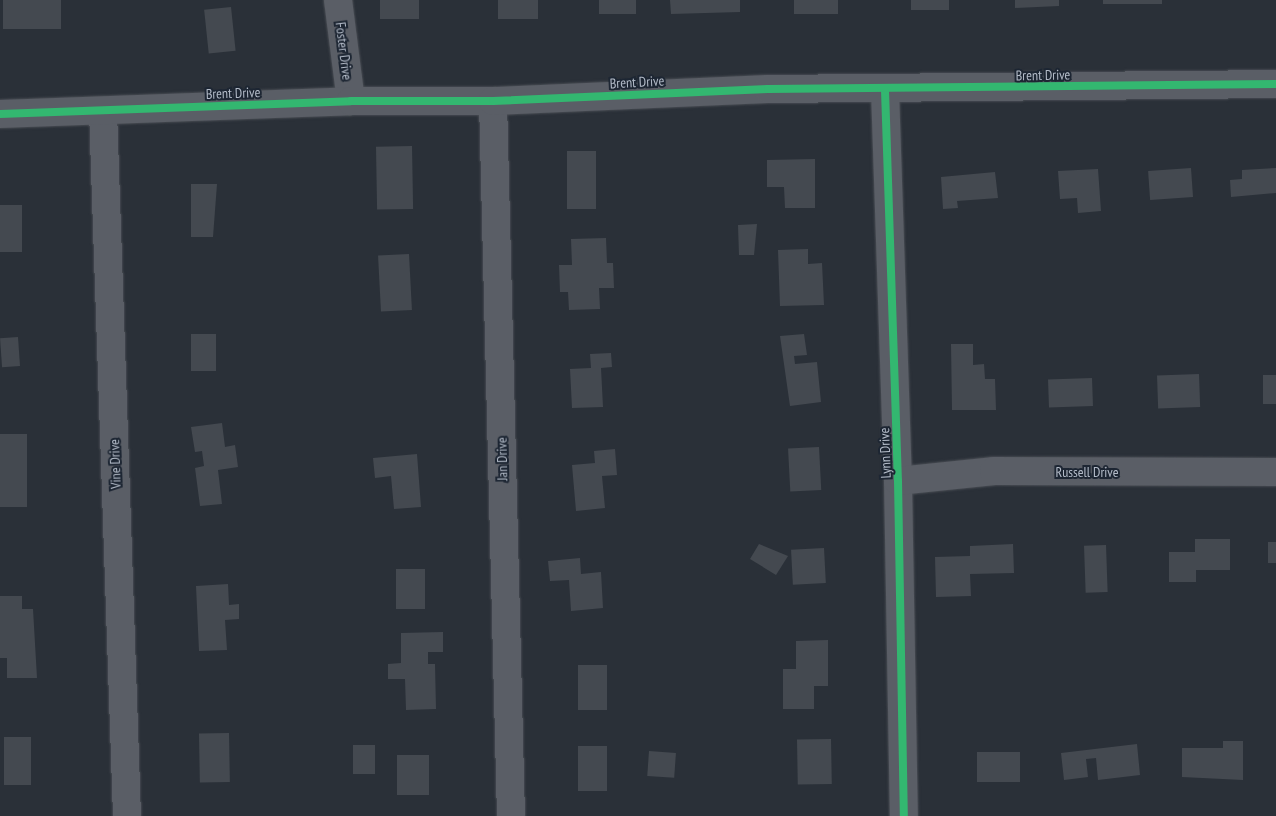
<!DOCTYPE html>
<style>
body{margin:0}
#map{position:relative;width:1276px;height:816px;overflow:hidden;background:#2a3038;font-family:"PT Sans Narrow",sans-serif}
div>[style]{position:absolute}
.building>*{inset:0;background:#444950;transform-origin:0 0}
.roads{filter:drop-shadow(0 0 1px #484c53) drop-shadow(0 0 1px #484c53)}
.street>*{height:28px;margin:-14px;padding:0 14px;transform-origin:14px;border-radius:14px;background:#5a5e66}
.cycleway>*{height:8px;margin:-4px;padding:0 4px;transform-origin:4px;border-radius:4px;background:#33b770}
span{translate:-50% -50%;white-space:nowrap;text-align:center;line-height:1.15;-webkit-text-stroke:4px #1d2633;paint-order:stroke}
.street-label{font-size:14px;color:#b4bcc9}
</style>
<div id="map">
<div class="building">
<i style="left:3px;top:0;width:58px;height:29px"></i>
<i style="left:380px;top:0;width:39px;height:19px"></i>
<i style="left:498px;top:0;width:40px;height:19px"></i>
<i style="left:599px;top:0;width:37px;height:14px"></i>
<i style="clip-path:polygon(670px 0,740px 0,740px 12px,671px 14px)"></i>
<i style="left:794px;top:0;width:44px;height:14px"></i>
<i style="left:911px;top:0;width:38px;height:10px"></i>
<i style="clip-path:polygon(1015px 0,1059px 0,1059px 6px,1015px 8px)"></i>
<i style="left:1103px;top:0;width:59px;height:4px"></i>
<i style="left:231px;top:7px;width:44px;height:27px;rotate:84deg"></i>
<i style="left:412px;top:146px;width:63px;height:36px;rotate:89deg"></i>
<i style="left:567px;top:151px;width:29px;height:58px"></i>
<i style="clip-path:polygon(815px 159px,815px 208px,785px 208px,784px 187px,767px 187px,767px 160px)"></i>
<i style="left:1191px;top:168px;width:29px;height:43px;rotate:86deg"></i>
<i style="clip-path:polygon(1276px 168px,1276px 193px,1231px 197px,1230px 180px,1242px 179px,1242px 170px)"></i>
<i style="clip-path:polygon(1098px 169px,1101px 211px,1078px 213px,1077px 198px,1060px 199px,1058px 171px)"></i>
<i style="clip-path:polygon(995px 172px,998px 198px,957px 201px,958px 208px,943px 209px,941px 177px)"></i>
<i style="clip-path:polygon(191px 184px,217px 184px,213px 237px,191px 237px)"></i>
<i style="left:0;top:205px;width:22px;height:47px"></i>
<i style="clip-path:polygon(757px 224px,754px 255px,739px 255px,738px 225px)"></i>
<i style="clip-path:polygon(606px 238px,607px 263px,613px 263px,614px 288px,599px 288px,600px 309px,569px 310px,568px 292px,560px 292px,559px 265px,572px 265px,571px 239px)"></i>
<i style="clip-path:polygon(808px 249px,808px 264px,822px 263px,824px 305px,780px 306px,778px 250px)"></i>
<i style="left:409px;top:254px;width:56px;height:31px;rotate:87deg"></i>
<i style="left:191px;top:334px;width:25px;height:37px"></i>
<i style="clip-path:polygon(804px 334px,807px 355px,794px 356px,795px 364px,817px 362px,821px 402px,790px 406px,780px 336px)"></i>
<i style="left:18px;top:337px;width:29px;height:18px;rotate:86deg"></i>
<i style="clip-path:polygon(951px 344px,973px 344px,973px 365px,984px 364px,985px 379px,995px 379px,996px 410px,952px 410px)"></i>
<i style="clip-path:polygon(611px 353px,612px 367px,601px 368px,603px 407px,572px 408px,570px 369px,591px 368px,590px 354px)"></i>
<i style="left:1199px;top:374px;width:33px;height:42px;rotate:88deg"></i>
<i style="left:1263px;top:375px;width:13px;height:29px"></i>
<i style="left:1092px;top:378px;width:28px;height:44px;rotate:88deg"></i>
<i style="clip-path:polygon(222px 423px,225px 447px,235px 445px,238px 467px,218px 470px,222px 504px,200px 506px,195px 468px,204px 466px,202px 451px,195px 452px,191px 427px)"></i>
<i style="left:0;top:434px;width:27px;height:73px"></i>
<i style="left:819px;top:447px;width:43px;height:31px;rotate:87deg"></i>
<i style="clip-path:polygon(615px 449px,617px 475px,602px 476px,605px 508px,576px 511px,572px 465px,595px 463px,594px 451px)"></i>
<i style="clip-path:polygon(417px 454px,421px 507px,394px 509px,391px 476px,375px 478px,373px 458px)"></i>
<i style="clip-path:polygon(1195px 539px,1230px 539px,1230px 570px,1196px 570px,1196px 582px,1169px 582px,1169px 552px,1195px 552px)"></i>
<i style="left:1268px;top:542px;width:8px;height:21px"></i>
<i style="clip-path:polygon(759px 544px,788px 556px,776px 575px,750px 559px)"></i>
<i style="clip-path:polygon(1013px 544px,1014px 573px,970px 574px,971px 596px,936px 597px,935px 557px,970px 556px,970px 546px)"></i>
<i style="left:1106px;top:545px;width:47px;height:22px;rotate:88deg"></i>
<i style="left:824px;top:548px;width:35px;height:33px;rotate:87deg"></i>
<i style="clip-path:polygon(580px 558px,581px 574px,601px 572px,603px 608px,571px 611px,569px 580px,550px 581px,548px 561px)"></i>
<i style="left:396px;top:569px;width:29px;height:40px"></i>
<i style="clip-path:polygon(228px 584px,229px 605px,239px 604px,239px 619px,225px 620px,227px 650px,199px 651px,196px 586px)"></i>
<i style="clip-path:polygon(0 596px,22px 596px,22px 609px,33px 609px,37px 678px,7px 678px,7px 658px,0 658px)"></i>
<i style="clip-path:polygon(443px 632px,443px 652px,428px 652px,428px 664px,435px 664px,436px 709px,406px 710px,405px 679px,388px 679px,388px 664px,401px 663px,401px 633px)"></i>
<i style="clip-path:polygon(828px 640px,828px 686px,814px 686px,814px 709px,783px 709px,783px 669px,796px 669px,796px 641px)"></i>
<i style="left:578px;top:665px;width:29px;height:45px"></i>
<i style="left:229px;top:733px;width:49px;height:30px;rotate:89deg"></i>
<i style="left:4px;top:737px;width:27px;height:48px"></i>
<i style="left:831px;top:739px;width:45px;height:34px;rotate:89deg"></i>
<i style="clip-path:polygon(1223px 741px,1243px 741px,1243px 780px,1182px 777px,1182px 748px,1223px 748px)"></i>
<i style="clip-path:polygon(1137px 744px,1140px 775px,1098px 780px,1096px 758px,1086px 759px,1088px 777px,1064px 780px,1061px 753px)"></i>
<i style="left:353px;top:745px;width:22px;height:29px"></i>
<i style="left:578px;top:746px;width:29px;height:45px"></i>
<i style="left:649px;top:751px;width:27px;height:25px;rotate:4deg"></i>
<i style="left:977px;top:752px;width:43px;height:30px"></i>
<i style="left:429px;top:755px;width:40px;height:32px;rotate:90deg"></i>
</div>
<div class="roads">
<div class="street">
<i style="left:338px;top:0;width:102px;rotate:82.7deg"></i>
<i style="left:885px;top:90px;width:391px;rotate:88.1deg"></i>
<i style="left:898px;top:481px;width:335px;rotate:89deg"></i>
<i style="left:493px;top:101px;width:715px;rotate:88.56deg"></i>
<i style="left:103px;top:111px;width:705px;rotate:88.05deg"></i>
<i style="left:0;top:114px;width:351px;rotate:-2.1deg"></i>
<i style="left:351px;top:101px;width:142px"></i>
<i style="left:493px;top:101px;width:275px;rotate:-2.5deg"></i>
<i style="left:768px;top:89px;width:508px;rotate:-0.56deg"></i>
<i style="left:898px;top:481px;width:97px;rotate:-5.9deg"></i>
<i style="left:994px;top:471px;width:282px;rotate:0.2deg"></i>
</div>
</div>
<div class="cycleway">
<i style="left:885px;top:90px;width:391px;rotate:88.1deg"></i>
<i style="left:898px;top:481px;width:335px;rotate:89deg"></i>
<i style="left:0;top:114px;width:351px;rotate:-2.1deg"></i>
<i style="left:351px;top:101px;width:142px"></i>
<i style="left:493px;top:101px;width:275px;rotate:-2.5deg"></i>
<i style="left:768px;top:89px;width:508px;rotate:-0.56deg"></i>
</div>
<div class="street-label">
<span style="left:344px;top:51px;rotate:83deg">Foster Drive</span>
<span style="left:1043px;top:75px;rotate:-1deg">Brent Drive</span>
<span style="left:637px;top:82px;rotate:-3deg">Brent Drive</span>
<span style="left:233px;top:93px;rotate:-2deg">Brent Drive</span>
<span style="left:885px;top:453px;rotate:-92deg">Lynn Drive</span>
<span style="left:502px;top:459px;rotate:-91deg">Jan Drive</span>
<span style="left:115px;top:464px;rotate:-92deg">Vine Drive</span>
<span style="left:1087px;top:472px">Russell Drive</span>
</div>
</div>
